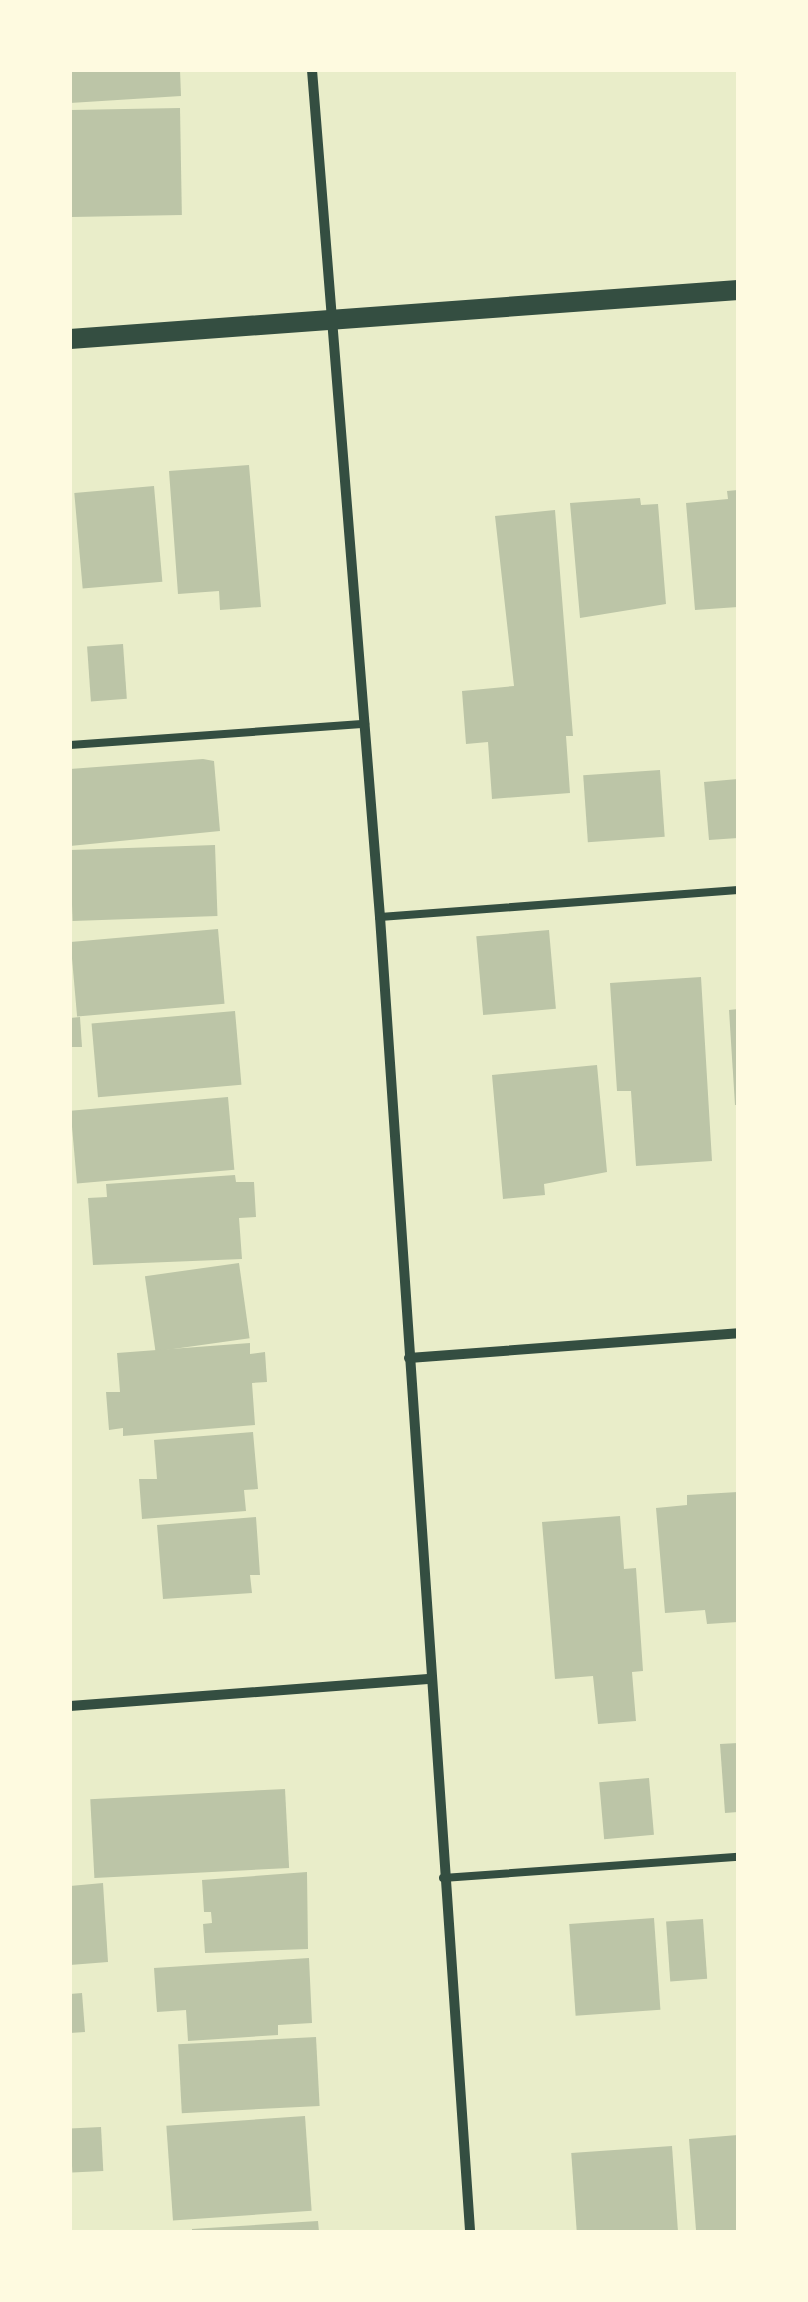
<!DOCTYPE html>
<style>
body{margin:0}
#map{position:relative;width:808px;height:2302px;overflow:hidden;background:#e9edc9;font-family:Figtree,sans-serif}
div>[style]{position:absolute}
.building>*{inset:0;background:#bcc5a7;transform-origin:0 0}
.service>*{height:8px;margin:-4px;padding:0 4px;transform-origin:4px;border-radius:4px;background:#344e41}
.minor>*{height:10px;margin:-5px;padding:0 5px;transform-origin:5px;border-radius:5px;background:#344e41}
.secondary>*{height:20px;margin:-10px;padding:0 10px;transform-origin:10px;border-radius:10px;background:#344e41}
span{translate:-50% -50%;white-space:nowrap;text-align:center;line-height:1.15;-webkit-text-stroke:10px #fefae0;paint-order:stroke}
.frame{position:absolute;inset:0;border:72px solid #fefae0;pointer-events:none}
</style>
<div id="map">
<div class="building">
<i style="clip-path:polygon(70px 70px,180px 70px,181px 96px,70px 103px)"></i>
<i style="left:180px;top:108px;width:107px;height:110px;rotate:89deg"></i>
<i style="clip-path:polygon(249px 465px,261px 607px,220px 610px,219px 591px,178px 594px,169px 471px)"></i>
<i style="left:154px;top:486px;width:96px;height:80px;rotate:85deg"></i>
<i style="clip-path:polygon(738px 490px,738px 607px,695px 610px,686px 503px,728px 499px,727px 491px)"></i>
<i style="clip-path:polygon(640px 498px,641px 505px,658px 504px,666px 604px,580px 618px,570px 503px)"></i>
<i style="clip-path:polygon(555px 510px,573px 736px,566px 736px,570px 793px,492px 799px,488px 742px,466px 744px,462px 691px,514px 686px,495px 516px)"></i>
<i style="left:123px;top:644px;width:55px;height:36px;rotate:86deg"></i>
<i style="clip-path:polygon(203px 759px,214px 761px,220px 831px,70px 846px,70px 769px)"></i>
<i style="left:660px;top:770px;width:67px;height:77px;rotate:86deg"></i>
<i style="clip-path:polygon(738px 779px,738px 838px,709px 840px,704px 782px)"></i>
<i style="left:215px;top:845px;width:71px;height:145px;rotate:88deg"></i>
<i style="left:218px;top:929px;width:75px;height:148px;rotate:85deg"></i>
<i style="left:549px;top:930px;width:79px;height:73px;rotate:85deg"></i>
<i style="clip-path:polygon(701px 977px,712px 1161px,636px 1166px,631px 1091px,617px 1091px,610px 983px)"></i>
<i style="clip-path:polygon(738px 1009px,738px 1105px,735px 1105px,729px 1010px)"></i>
<i style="left:235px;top:1011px;width:74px;height:144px;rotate:85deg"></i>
<i style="clip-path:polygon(80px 1017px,82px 1047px,70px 1047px,70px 1018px)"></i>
<i style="clip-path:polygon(597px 1065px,607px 1172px,544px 1184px,545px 1195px,503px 1199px,492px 1075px)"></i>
<i style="left:228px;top:1097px;width:73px;height:158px;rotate:85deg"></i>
<i style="clip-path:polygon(235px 1175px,236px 1182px,254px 1182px,256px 1217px,239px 1218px,242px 1259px,93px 1265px,88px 1198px,107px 1197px,106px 1184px)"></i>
<i style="left:239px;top:1263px;width:76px;height:95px;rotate:82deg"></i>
<i style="clip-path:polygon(250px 1343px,250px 1354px,265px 1352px,267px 1382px,252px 1383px,255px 1425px,123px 1436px,123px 1428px,109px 1430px,106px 1392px,120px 1392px,117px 1353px)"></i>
<i style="clip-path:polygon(253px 1432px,258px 1489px,244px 1490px,246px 1511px,142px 1519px,139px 1479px,157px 1479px,154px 1440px)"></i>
<i style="clip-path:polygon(738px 1492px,738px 1622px,707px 1624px,705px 1610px,665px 1613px,656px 1508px,687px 1505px,687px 1495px)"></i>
<i style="clip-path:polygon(620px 1516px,624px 1569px,636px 1568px,643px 1671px,632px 1672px,636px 1721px,598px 1724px,593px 1676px,555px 1679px,542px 1522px)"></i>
<i style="clip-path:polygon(256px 1517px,260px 1575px,250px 1575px,252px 1593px,163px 1599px,157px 1525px)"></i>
<i style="clip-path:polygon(738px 1743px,738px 1812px,725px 1813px,720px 1744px)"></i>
<i style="left:649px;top:1778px;width:57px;height:50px;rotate:85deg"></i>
<i style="left:285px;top:1789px;width:79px;height:195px;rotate:87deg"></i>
<i style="clip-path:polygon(307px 1872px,308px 1949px,205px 1953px,203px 1924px,212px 1923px,211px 1912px,204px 1912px,202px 1880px)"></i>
<i style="clip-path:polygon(103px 1883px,108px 1962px,70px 1965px,70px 1886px)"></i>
<i style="left:654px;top:1918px;width:92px;height:85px;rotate:86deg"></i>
<i style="left:703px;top:1919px;width:60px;height:37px;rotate:86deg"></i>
<i style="clip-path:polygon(309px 1958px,312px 2023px,278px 2025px,278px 2035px,188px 2041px,186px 2010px,157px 2012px,154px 1968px)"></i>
<i style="clip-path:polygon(82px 1993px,85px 2032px,70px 2033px,70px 1994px)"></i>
<i style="left:316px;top:2037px;width:69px;height:138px;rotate:87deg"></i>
<i style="left:305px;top:2116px;width:95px;height:139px;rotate:86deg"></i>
<i style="left:101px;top:2127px;width:44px;height:31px;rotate:87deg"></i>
<i style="clip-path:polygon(738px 2135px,738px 2232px,696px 2230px,689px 2139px)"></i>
<i style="left:672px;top:2146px;width:86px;height:101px;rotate:86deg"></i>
<i style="clip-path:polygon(318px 2221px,319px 2232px,192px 2232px,192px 2229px)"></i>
</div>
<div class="service">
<i style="left:70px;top:745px;width:296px;rotate:-4.1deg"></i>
<i style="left:380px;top:917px;width:359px;rotate:-4.3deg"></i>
<i style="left:443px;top:1878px;width:296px;rotate:-4.1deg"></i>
</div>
<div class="minor">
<i style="left:312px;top:70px;width:850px;rotate:85.41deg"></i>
<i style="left:380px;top:917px;width:1318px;rotate:86.08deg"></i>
<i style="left:409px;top:1358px;width:330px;rotate:-4.3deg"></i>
<i style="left:70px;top:1706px;width:359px;rotate:-4.3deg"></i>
</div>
<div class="secondary">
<i style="left:70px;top:339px;width:670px;rotate:-4.2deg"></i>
</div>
<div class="frame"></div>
</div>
